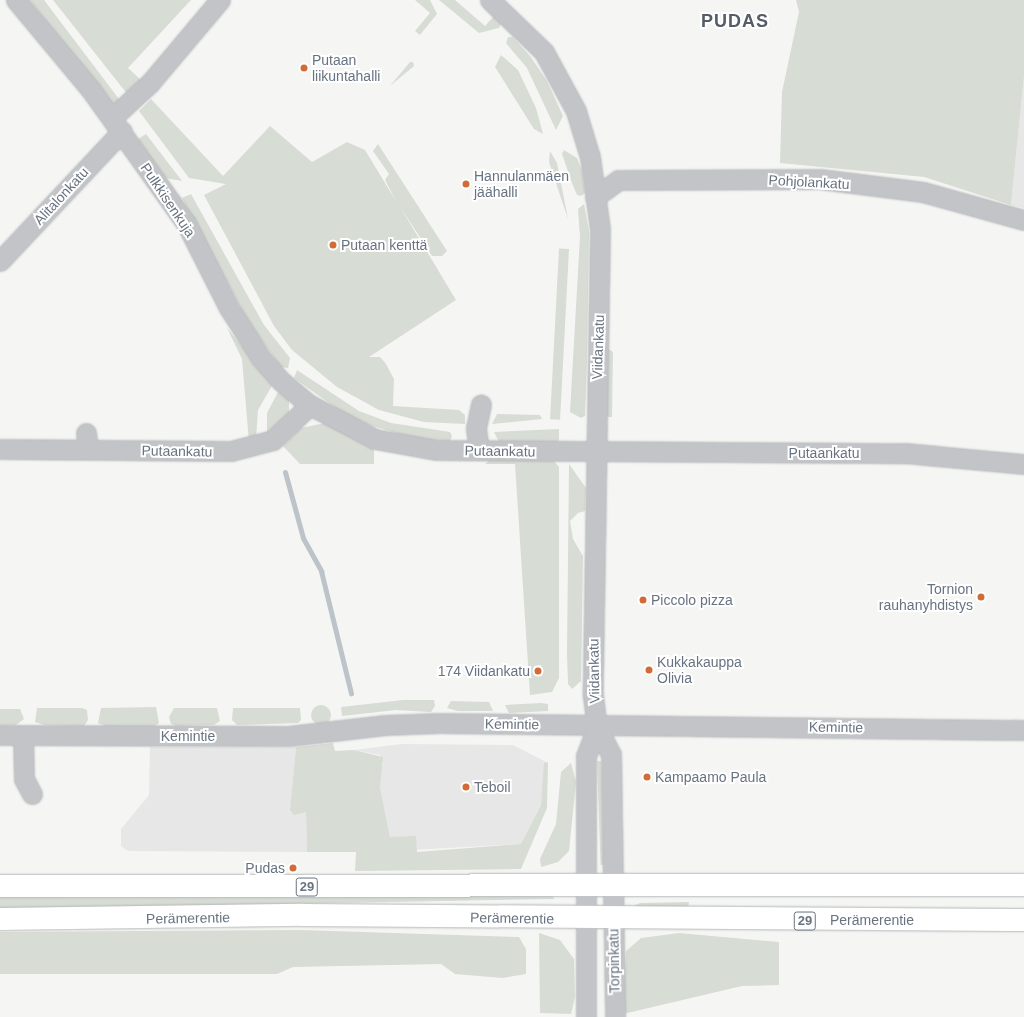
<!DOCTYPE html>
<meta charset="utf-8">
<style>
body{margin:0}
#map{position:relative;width:1024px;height:1017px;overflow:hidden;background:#f5f6f3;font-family:Arial,sans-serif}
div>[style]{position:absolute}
.built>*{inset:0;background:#e6e7e6}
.green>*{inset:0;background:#d7dcd4;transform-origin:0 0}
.round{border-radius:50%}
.stream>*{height:5px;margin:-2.5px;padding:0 2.5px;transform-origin:2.5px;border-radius:2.5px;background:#bcc3c9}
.roads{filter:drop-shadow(0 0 1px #b4b7ba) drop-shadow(0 0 1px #b4b7ba)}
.minor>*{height:19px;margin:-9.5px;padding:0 9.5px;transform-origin:9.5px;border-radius:9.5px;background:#c2c4c8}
.highway>*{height:22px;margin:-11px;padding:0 11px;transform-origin:11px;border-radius:11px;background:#fff}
.dots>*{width:11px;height:11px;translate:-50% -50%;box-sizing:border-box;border:2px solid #fff;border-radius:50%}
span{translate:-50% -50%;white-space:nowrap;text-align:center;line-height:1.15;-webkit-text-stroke:4px #fff;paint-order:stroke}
.shield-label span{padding:1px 3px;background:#fff;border:1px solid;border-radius:3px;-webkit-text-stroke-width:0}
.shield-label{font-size:13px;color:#687381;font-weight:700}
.poi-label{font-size:14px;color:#687381}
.left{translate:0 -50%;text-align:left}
.right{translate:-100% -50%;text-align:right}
.street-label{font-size:14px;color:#687381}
.district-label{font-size:18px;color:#555d67;font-weight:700;letter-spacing:1px}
</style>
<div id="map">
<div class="built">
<i style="clip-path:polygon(1024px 76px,1024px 208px,1011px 205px)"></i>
<i style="clip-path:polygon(402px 744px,513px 745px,546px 762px,541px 805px,521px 844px,393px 851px,380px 787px,379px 771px,383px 764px,380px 755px,354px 750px)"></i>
<i style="clip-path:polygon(150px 747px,296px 747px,290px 810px,306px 812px,307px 852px,128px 851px,121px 846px,121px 829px,149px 795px)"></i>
</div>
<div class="green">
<i style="clip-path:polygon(30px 0,44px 0,122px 103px,110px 104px)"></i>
<i style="clip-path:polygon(53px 0,191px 0,128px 68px,142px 81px,128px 95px)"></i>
<i style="clip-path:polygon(415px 0,430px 0,437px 14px,420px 35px,415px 31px,430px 13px)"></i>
<i style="clip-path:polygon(439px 0,455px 0,485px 26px,494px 16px,501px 24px,499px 28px,479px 33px)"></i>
<i style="clip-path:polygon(796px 0,1024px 0,1024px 76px,1011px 205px,924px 177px,780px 163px,782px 92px,799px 12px)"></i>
<i style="clip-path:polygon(508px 37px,513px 37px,530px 56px,547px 81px,563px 116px,556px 130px,527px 68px,506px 43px)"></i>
<i style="clip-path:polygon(501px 55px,518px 70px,536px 108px,543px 134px,534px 129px,495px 67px)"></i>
<i style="clip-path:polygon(410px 62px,413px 62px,414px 66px,390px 86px)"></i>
<i style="clip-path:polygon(151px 99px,223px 176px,270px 126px,312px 162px,347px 142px,365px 150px,396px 201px,385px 180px,389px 174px,373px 151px,378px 144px,447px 251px,442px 256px,432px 256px,399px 205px,456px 300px,369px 357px,380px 357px,386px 364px,394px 379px,393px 406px,459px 410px,465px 415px,465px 424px,424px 422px,379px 410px,337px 387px,292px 350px,274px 326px,204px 195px,226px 184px,189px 178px,139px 111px)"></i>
<i style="clip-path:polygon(146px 134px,182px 181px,165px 178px,138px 139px)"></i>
<i style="clip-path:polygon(564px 150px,577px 158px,582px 171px,585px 193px,581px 196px,577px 195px,572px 183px,562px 154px)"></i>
<i style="clip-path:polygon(550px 151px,557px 163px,568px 219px,549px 162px)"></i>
<i style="clip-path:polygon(191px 194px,264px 325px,290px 358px,288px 368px,281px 367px,248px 321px,182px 198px)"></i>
<i style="clip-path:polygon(584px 204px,589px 231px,587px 360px,585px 416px,581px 418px,570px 412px,580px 237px,578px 209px)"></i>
<i style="left:569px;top:249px;width:171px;height:10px;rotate:93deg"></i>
<i style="clip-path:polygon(227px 328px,273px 384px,258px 410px,256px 439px,249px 442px,242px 359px)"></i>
<i style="clip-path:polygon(607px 348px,613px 352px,612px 417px,607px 417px,606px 408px)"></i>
<i style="clip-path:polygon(297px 370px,359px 411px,391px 423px,450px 432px,452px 436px,450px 441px,419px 440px,353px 420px,294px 378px)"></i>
<i style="clip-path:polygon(278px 392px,289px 398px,289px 413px,267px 433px,267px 413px)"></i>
<i style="clip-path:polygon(497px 414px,540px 415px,542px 419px,492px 424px)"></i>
<i style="clip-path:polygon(325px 423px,369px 445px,374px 450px,374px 464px,300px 464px,283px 446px,301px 428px)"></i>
<i style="clip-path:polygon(559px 429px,559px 441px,549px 443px,499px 442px,494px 432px)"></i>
<i style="clip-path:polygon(evenodd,490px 460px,554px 461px,559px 467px,559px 678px,552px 692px,530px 695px,515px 464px,485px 464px,490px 460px,541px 665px,542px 676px,535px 676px,534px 666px,541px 665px)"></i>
<i style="clip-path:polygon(569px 464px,586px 488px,585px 511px,578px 513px,570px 521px,573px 539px,583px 556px,581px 681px,572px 689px,568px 684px,567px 654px)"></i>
<i style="clip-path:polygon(403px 700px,434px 700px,435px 706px,431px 712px,396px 710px,342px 716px,341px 707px)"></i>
<i style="clip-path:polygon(451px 701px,489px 702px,493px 711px,458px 711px,447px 708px)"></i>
<i style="clip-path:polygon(541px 703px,548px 704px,548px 711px,509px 713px,505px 705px)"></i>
<i class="round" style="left:311px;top:705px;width:20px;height:20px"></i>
<i style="clip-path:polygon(156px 707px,159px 723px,155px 726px,107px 727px,98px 723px,101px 708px)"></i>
<i style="clip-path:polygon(37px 708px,82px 708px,87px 710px,88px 720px,84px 726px,44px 725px,35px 722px)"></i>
<i style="clip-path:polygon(174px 708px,217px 708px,220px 721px,214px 725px,176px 726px,171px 724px,169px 717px)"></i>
<i style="clip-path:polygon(233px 708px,300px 708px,301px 720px,298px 723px,237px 725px,232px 720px)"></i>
<i style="clip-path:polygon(0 709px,20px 709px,24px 719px,16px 725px,0 726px)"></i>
<i style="clip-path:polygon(333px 743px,335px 751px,354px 750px,383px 757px,380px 787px,390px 837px,416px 836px,417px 852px,521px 844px,541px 805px,544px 763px,548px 762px,547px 808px,521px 869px,355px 871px,356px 852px,307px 852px,306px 812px,294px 815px,290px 810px,296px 747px)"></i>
<i style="left:601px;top:761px;width:104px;height:4px;rotate:88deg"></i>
<i style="clip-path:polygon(571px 763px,576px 782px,569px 851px,558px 862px,541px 867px,540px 859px,556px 824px,561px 772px)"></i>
<i style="clip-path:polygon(0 896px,553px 896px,554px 899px,0 909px)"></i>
<i style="clip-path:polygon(689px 902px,688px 909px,634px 906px,640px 903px)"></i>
<i style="clip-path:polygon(300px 930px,519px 937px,526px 949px,526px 974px,502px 978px,455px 974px,441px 964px,293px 967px,277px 974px,0 974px,0 932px)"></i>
<i style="clip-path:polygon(539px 933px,560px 940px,574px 959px,575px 997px,571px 1014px,540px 1013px)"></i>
<i style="clip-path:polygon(679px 933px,779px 942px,779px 985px,742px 986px,623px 1014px,626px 951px,641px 938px)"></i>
</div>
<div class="stream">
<i style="left:285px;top:472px;width:68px;rotate:74.7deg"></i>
<i style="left:303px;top:538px;width:38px;rotate:61deg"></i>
<i style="left:321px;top:571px;width:126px;rotate:76.2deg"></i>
</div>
<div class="roads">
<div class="minor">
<i style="left:16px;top:0;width:117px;rotate:50.2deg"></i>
<i style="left:91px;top:90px;width:163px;rotate:54.5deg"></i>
<i style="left:186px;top:223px;width:95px;rotate:63.2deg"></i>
<i style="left:229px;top:308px;width:59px;rotate:57.4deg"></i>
<i style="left:261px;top:358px;width:30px;rotate:49deg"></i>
<i style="left:281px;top:381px;width:38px;rotate:40deg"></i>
<i style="left:490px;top:0;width:75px;rotate:43.9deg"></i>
<i style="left:544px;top:52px;width:67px;rotate:61.5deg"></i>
<i style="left:576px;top:111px;width:48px;rotate:73.1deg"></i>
<i style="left:590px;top:157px;width:73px;rotate:82.1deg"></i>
<i style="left:600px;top:229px;width:467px;rotate:90.9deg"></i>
<i style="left:593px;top:696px;width:31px;rotate:83deg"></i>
<i style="left:597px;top:727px;width:30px;rotate:63deg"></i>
<i style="left:611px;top:754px;width:263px;rotate:89.1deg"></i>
<i style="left:112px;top:118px;width:52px;rotate:-42.6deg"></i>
<i style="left:150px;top:83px;width:109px;rotate:-49.9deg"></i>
<i style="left:595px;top:197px;width:29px;rotate:-36deg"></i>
<i style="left:618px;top:180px;width:202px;rotate:-0.3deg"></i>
<i style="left:820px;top:179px;width:104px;rotate:7.2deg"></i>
<i style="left:923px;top:192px;width:105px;rotate:15.5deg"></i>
<i style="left:0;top:261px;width:178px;rotate:-46.8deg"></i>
<i style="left:86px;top:433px;width:16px;rotate:83deg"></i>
<i style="left:0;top:449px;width:231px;rotate:0.5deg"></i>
<i style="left:231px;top:451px;width:43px;rotate:-14.7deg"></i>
<i style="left:273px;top:440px;width:51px;rotate:-43.4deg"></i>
<i style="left:310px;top:405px;width:73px;rotate:27.6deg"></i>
<i style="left:375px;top:439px;width:63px;rotate:10.1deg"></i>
<i style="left:437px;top:450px;width:468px;rotate:0.4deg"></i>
<i style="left:905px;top:453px;width:120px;rotate:5.3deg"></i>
<i style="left:479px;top:450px;width:22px;rotate:-98deg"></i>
<i style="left:476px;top:428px;width:24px;rotate:-78deg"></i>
<i style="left:0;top:735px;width:289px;rotate:0.2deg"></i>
<i style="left:289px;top:736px;width:97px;rotate:-6.5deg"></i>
<i style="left:385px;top:725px;width:54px;rotate:-2.1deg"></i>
<i style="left:439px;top:723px;width:585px;rotate:0.69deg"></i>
<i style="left:23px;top:735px;width:44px;rotate:88.7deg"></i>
<i style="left:24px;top:779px;width:17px;rotate:62deg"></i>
<i style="left:586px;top:1017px;width:261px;rotate:-90deg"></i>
<i style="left:586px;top:756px;width:31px;rotate:-69deg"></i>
</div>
<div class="highway">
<i style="left:0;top:886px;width:1024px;rotate:-0.06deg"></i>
<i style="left:0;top:919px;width:303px;rotate:-0.8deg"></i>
<i style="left:303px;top:915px;width:721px;rotate:0.4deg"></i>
</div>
</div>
<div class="dots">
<i style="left:304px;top:68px;background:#d26b37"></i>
<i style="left:466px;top:184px;background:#d26b37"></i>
<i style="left:333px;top:245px;background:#d26b37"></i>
<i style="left:981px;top:597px;background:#d26b37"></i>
<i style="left:643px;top:600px;background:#d26b37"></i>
<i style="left:649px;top:670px;background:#d26b37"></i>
<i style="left:538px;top:671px;background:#d26b37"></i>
<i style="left:647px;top:777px;background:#d26b37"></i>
<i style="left:466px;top:787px;background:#d26b37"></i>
<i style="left:293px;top:868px;background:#d26b37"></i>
</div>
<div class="shield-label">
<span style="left:307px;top:887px">29</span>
<span style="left:805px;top:921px">29</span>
</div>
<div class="poi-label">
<span class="left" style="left:312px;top:68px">Putaan<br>liikuntahalli</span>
<span class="left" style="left:474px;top:184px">Hannulanmäen<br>jäähalli</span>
<span class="left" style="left:341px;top:245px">Putaan kenttä</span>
<span class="right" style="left:973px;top:597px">Tornion<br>rauhanyhdistys</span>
<span class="left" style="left:651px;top:600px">Piccolo pizza</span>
<span class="left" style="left:657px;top:670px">Kukkakauppa<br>Olivia</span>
<span class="right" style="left:530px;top:671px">174 Viidankatu</span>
<span class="left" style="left:655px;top:777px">Kampaamo Paula</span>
<span class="left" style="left:474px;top:787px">Teboil</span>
<span class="right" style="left:285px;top:868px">Pudas</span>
</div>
<div class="street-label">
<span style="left:809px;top:182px;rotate:3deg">Pohjolankatu</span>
<span style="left:61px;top:196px;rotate:-47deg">Alitalonkatu</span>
<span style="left:168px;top:200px;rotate:56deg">Pulkkisenkuja</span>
<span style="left:598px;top:347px;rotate:-88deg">Viidankatu</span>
<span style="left:177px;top:451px;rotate:1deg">Putaankatu</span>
<span style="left:500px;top:451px;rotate:1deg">Putaankatu</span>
<span style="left:824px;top:453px">Putaankatu</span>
<span style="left:594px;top:671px;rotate:-91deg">Viidankatu</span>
<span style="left:512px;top:724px;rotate:1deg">Kemintie</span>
<span style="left:836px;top:727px;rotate:1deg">Kemintie</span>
<span style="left:188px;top:736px">Kemintie</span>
<span style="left:188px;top:918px;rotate:-1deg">Perämerentie</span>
<span style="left:512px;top:918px;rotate:1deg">Perämerentie</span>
<span style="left:872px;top:920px">Perämerentie</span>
<span style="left:614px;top:961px;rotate:-91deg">Torpinkatu</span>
</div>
<div class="district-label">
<span style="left:735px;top:21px">PUDAS</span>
</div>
</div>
